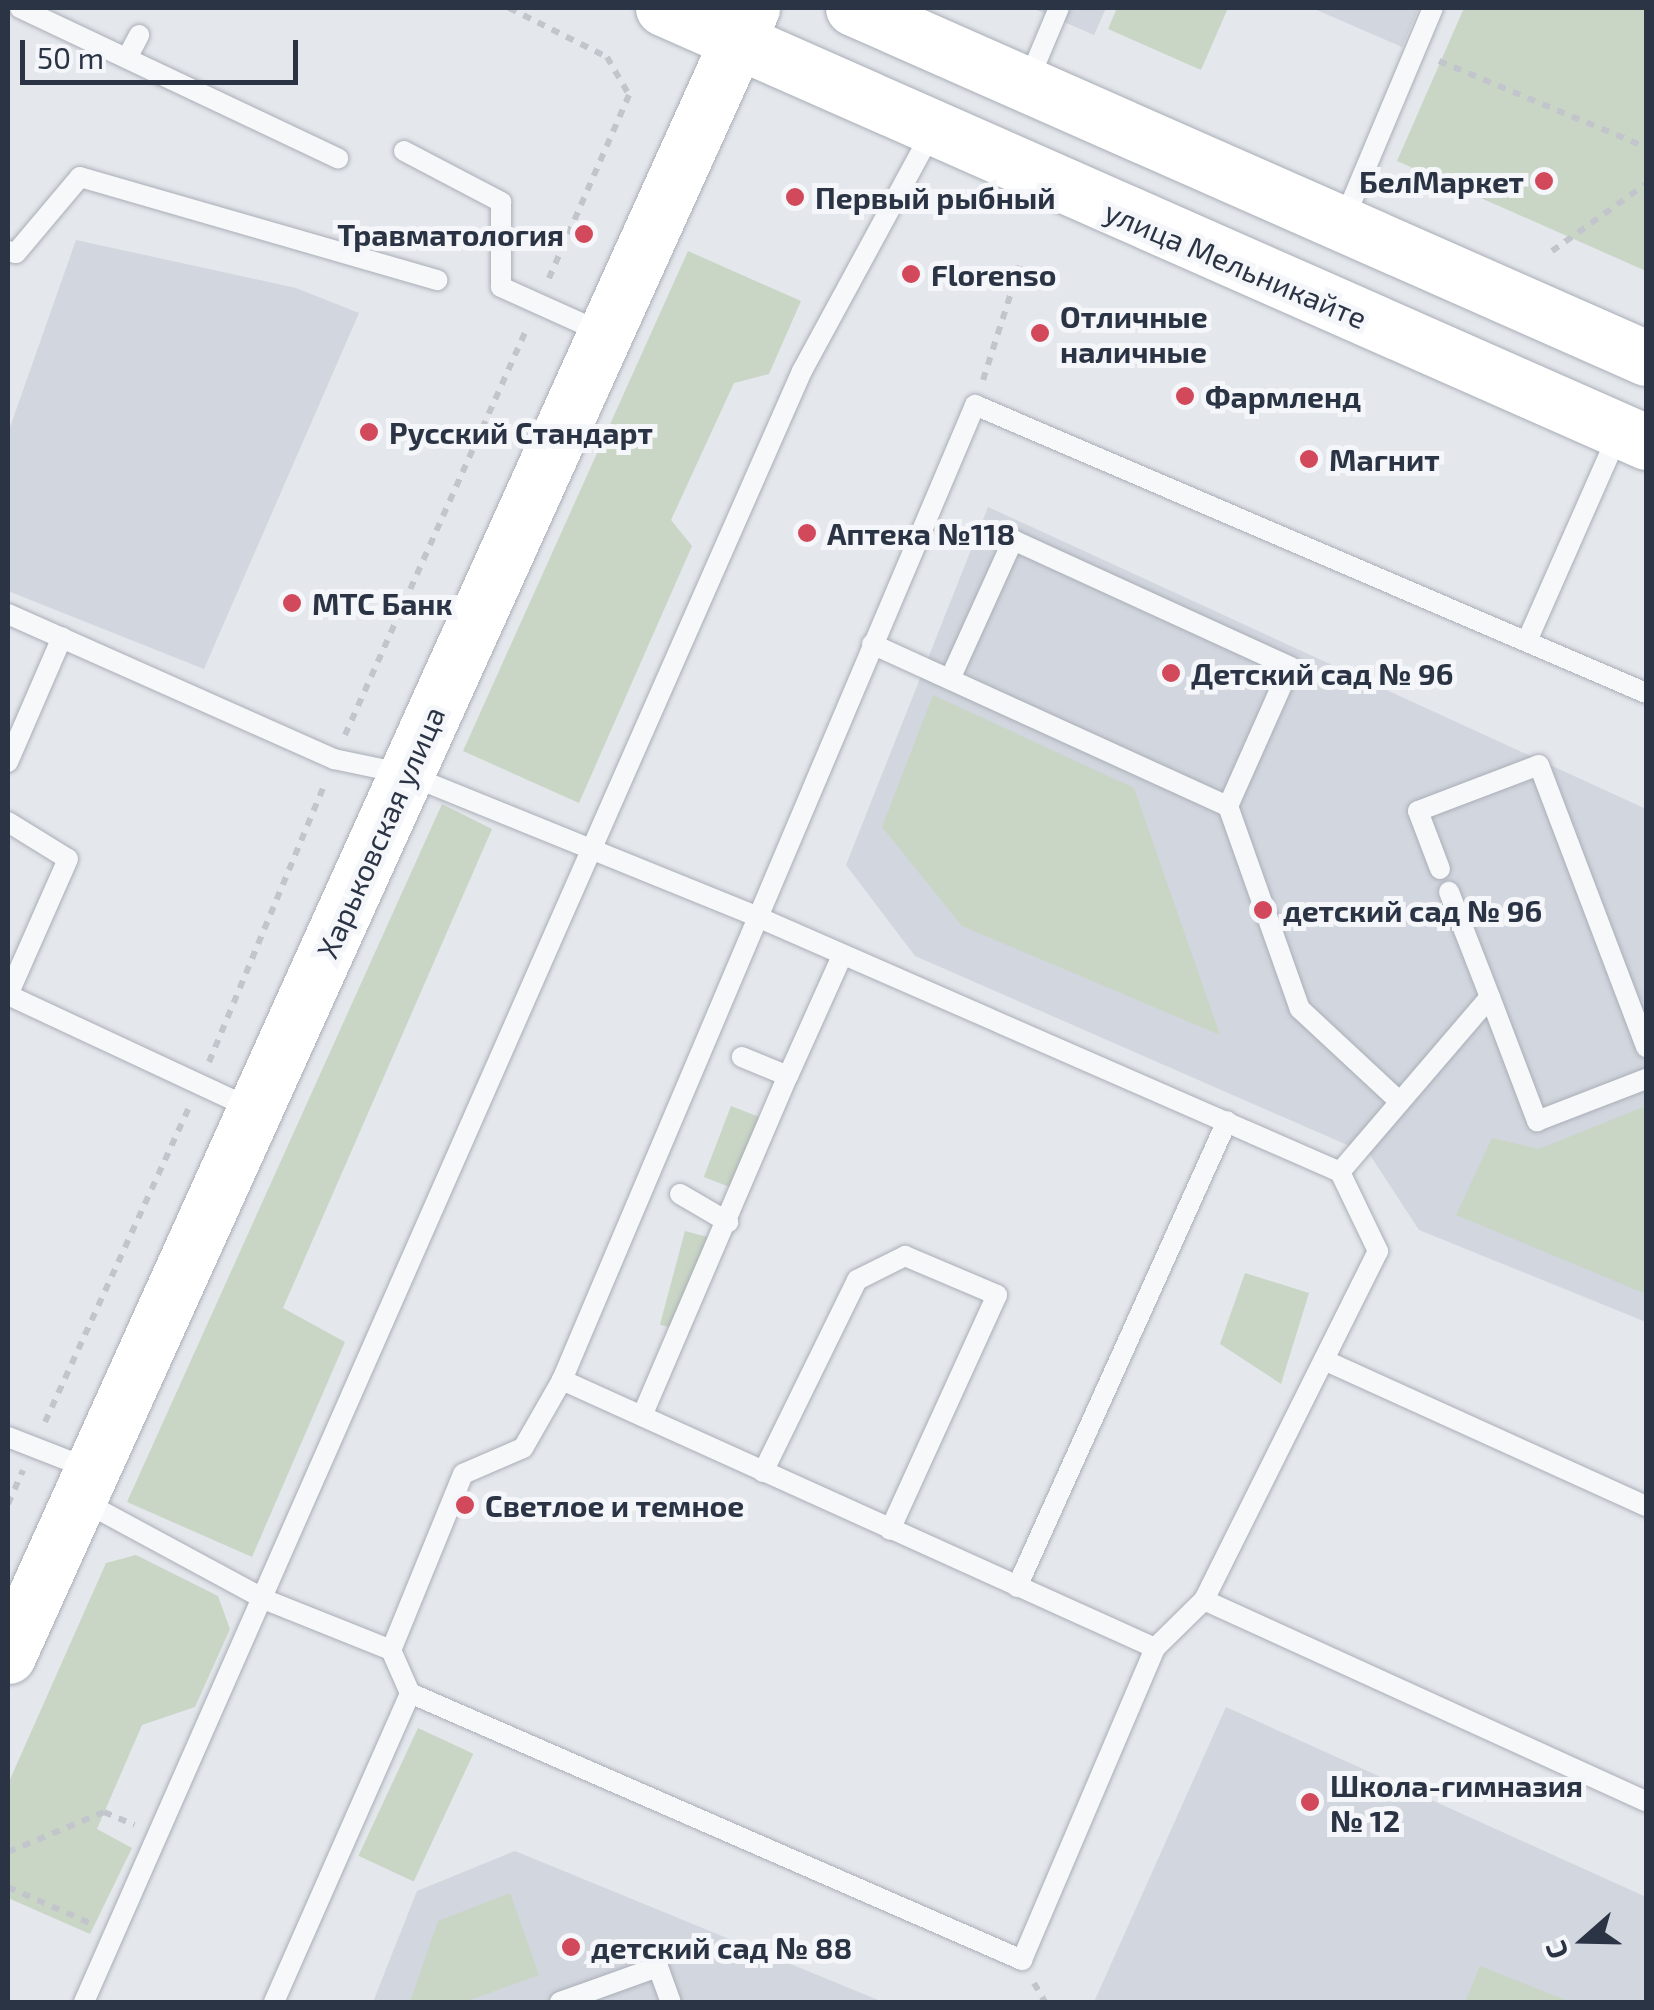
<!DOCTYPE html>
<meta charset="utf-8">
<style>
body{margin:0}
#map{position:relative;width:1654px;height:2010px;overflow:hidden;background:#e4e7ec;font-family:"Exo 2",sans-serif}
div>[style]{position:absolute}
.built>*{inset:0;background:#d2d6de}
.green>*{inset:0;background:#c9d6c5;transform-origin:0 0}
.path>*{height:6px;margin-top:-3px;transform-origin:0;background:repeating-linear-gradient(90deg,#c2c5cb 0 8px,transparent 0 16px)}
.roads{filter:drop-shadow(0 0 2px #a9aeb7) drop-shadow(0 0 2px #a9aeb7)}
.lane>*{height:20px;margin:-10px;padding:0 10px;transform-origin:10px;border-radius:10px;background:#f7f8fa}
.secondary>*{height:55px;margin:-27.5px;padding:0 27.5px;transform-origin:27.5px;border-radius:27.5px;background:#fff}
.dots>*{width:28px;height:28px;translate:-50% -50%;box-sizing:border-box;border:5px solid #f4f6f9;border-radius:50%}
span{translate:-50% -50%;white-space:nowrap;text-align:center;line-height:1.15;-webkit-text-stroke:10px #f4f6f9;paint-order:stroke}
.poi-label{font-size:30px;color:#2b3445;font-weight:700}
.right{translate:-100% -50%;text-align:right}
.left{translate:0 -50%;text-align:left}
.street-label{font-size:30px;color:#2b3445}
.frame{position:absolute;inset:0;border:10px solid #2b3445;pointer-events:none}
.north{position:absolute;left:1534px;top:1890px;width:100px;height:100px;-webkit-text-stroke:8px #f4f6f9;paint-order:stroke;rotate:250deg;font-size:28px;font-weight:700;line-height:40px;text-align:center;color:#2b3445}
.north::after{content:'';display:block;margin:auto;width:35px;height:45px;background:#2b3445;clip-path:polygon(50% 0,100% 100%,50% 72%,0 100%)}
.scale{position:absolute;left:20px;top:40px;width:278px;height:45px;box-sizing:border-box;border:5px solid #2b3445;border-top:0;padding-left:12px;font-size:30px;line-height:35px;white-space:nowrap;color:#2b3445;-webkit-text-stroke:8px #f4f6f9;paint-order:stroke}
</style>
<div id="map">
<div class="built">
<i style="clip-path:polygon(1032px 8px,1106px 8px,1094px 35px)"></i>
<i style="clip-path:polygon(1312px 8px,1419px 8px,1402px 47px)"></i>
<i style="clip-path:polygon(76px 240px,296px 288px,359px 313px,204px 669px,8px 591px,8px 433px)"></i>
<i style="clip-path:polygon(988px 507px,1646px 809px,1646px 1322px,1419px 1230px,1370px 1155px,915px 956px,846px 865px)"></i>
<i style="clip-path:polygon(1226px 1707px,1646px 1897px,1646px 2002px,1094px 2002px)"></i>
<i style="clip-path:polygon(515px 1851px,883px 2002px,373px 2002px,417px 1891px)"></i>
</div>
<div class="green">
<i style="clip-path:polygon(1117px 8px,1228px 8px,1201px 70px,1108px 29px)"></i>
<i style="clip-path:polygon(1464px 8px,1646px 9px,1646px 271px,1397px 161px)"></i>
<i style="clip-path:polygon(688px 251px,801px 301px,769px 374px,734px 383px,671px 520px,692px 546px,579px 803px,463px 751px)"></i>
<i style="clip-path:polygon(933px 695px,1134px 788px,1220px 1035px,962px 926px,882px 827px)"></i>
<i style="clip-path:polygon(442px 804px,492px 829px,283px 1308px,345px 1342px,252px 1557px,127px 1502px)"></i>
<i style="left:731px;top:1106px;width:34px;height:76px;rotate:21deg"></i>
<i style="clip-path:polygon(1646px 1106px,1646px 1294px,1456px 1215px,1492px 1138px,1539px 1149px)"></i>
<i style="left:685px;top:1231px;width:31px;height:97px;rotate:15deg"></i>
<i style="clip-path:polygon(1245px 1273px,1309px 1293px,1281px 1384px,1220px 1344px)"></i>
<i style="clip-path:polygon(136px 1555px,218px 1596px,230px 1629px,195px 1707px,142px 1725px,97px 1829px,132px 1848px,90px 1934px,8px 1898px,8px 1784px,106px 1563px)"></i>
<i style="left:418px;top:1728px;width:61px;height:141px;rotate:25deg"></i>
<i style="clip-path:polygon(510px 1893px,539px 1975px,465px 2002px,410px 2002px,438px 1921px)"></i>
<i style="clip-path:polygon(1480px 1966px,1571px 2002px,1465px 2002px)"></i>
</div>
<div class="path">
<i style="left:509px;top:8px;width:110px;rotate:26.6deg"></i>
<i style="left:607px;top:57px;width:44px;rotate:59.9deg"></i>
<i style="left:629px;top:95px;width:200px;rotate:113.6deg"></i>
<i style="left:1439px;top:61px;width:224px;rotate:22.6deg"></i>
<i style="left:1552px;top:251px;width:115px;rotate:-35.5deg"></i>
<i style="left:983px;top:380px;width:121px;rotate:-72.2deg"></i>
<i style="left:345px;top:735px;width:448px;rotate:-65.9deg"></i>
<i style="left:209px;top:1062px;width:302px;rotate:-67.4deg"></i>
<i style="left:45px;top:1422px;width:348px;rotate:-65.4deg"></i>
<i style="left:8px;top:1504px;width:37px;rotate:-66deg"></i>
<i style="left:8px;top:1852px;width:104px;rotate:-22.6deg"></i>
<i style="left:104px;top:1812px;width:33px;rotate:23deg"></i>
<i style="left:8px;top:1887px;width:92px;rotate:23.8deg"></i>
<i style="left:1034px;top:1983px;width:22px;rotate:60deg"></i>
</div>
<div class="roads">
<div class="lane">
<i style="left:20px;top:8px;width:352px;rotate:25.3deg"></i>
<i style="left:127px;top:58px;width:26px;rotate:-62deg"></i>
<i style="left:1027px;top:84px;width:82px;rotate:-67.2deg"></i>
<i style="left:404px;top:151px;width:110px;rotate:27.7deg"></i>
<i style="left:501px;top:202px;width:85px;rotate:90deg"></i>
<i style="left:501px;top:287px;width:112px;rotate:24.3deg"></i>
<i style="left:1343px;top:222px;width:232px;rotate:-67.2deg"></i>
<i style="left:8px;top:251px;width:8px;rotate:14deg"></i>
<i style="left:16px;top:253px;width:99px;rotate:-49.9deg"></i>
<i style="left:80px;top:177px;width:372px;rotate:16.1deg"></i>
<i style="left:8px;top:614px;width:357px;rotate:24deg"></i>
<i style="left:334px;top:759px;width:74px;rotate:11.8deg"></i>
<i style="left:406px;top:774px;width:375px;rotate:22.1deg"></i>
<i style="left:753px;top:915px;width:641px;rotate:23.64deg"></i>
<i style="left:1340px;top:1172px;width:88px;rotate:64.3deg"></i>
<i style="left:1378px;top:1251px;width:390px;rotate:116.5deg"></i>
<i style="left:1204px;top:1600px;width:69px;rotate:135.6deg"></i>
<i style="left:1155px;top:1648px;width:651px;rotate:-155.68deg"></i>
<i style="left:562px;top:1380px;width:78px;rotate:119.8deg"></i>
<i style="left:523px;top:1448px;width:65px;rotate:156.6deg"></i>
<i style="left:463px;top:1474px;width:190px;rotate:112.2deg"></i>
<i style="left:1527px;top:641px;width:228px;rotate:-66.2deg"></i>
<i style="left:872px;top:644px;width:391px;rotate:24.5deg"></i>
<i style="left:1228px;top:806px;width:215px;rotate:70.5deg"></i>
<i style="left:1300px;top:1009px;width:135px;rotate:42.9deg"></i>
<i style="left:950px;top:679px;width:153px;rotate:-65.6deg"></i>
<i style="left:1013px;top:540px;width:305px;rotate:24.6deg"></i>
<i style="left:1290px;top:667px;width:152px;rotate:114deg"></i>
<i style="left:8px;top:762px;width:136px;rotate:-66.6deg"></i>
<i style="left:8px;top:822px;width:70px;rotate:31.7deg"></i>
<i style="left:68px;top:859px;width:149px;rotate:113.8deg"></i>
<i style="left:1440px;top:869px;width:62px;rotate:-110.8deg"></i>
<i style="left:1418px;top:811px;width:129px;rotate:-20.8deg"></i>
<i style="left:1539px;top:765px;width:302px;rotate:69.2deg"></i>
<i style="left:8px;top:995px;width:267px;rotate:25deg"></i>
<i style="left:1490px;top:997px;width:133px;rotate:69.2deg"></i>
<i style="left:1537px;top:1121px;width:117px;rotate:-21.1deg"></i>
<i style="left:788px;top:1076px;width:132px;rotate:-65.8deg"></i>
<i style="left:1340px;top:1172px;width:230px;rotate:-49.4deg"></i>
<i style="left:1490px;top:997px;width:113px;rotate:-111.3deg"></i>
<i style="left:680px;top:1194px;width:56px;rotate:30.3deg"></i>
<i style="left:1324px;top:1360px;width:354px;rotate:24.4deg"></i>
<i style="left:562px;top:1380px;width:1059px;rotate:-67.04deg"></i>
<i style="left:975px;top:405px;width:730px;rotate:23.23deg"></i>
<i style="left:642px;top:1416px;width:370px;rotate:-66.8deg"></i>
<i style="left:788px;top:1076px;width:50px;rotate:-157.6deg"></i>
<i style="left:8px;top:1437px;width:88px;rotate:21.3deg"></i>
<i style="left:763px;top:1472px;width:214px;rotate:-63.9deg"></i>
<i style="left:857px;top:1280px;width:54px;rotate:-26.6deg"></i>
<i style="left:905px;top:1256px;width:100px;rotate:23deg"></i>
<i style="left:997px;top:1295px;width:258px;rotate:114.5deg"></i>
<i style="left:81px;top:1500px;width:210px;rotate:28.4deg"></i>
<i style="left:266px;top:1600px;width:135px;rotate:21.8deg"></i>
<i style="left:391px;top:1650px;width:47px;rotate:66.2deg"></i>
<i style="left:410px;top:1693px;width:668px;rotate:23.57deg"></i>
<i style="left:1022px;top:1960px;width:339px;rotate:-66.9deg"></i>
<i style="left:1017px;top:1587px;width:511px;rotate:-65.74deg"></i>
<i style="left:1204px;top:1600px;width:486px;rotate:24.5deg"></i>
<i style="left:84px;top:2002px;width:1782px;rotate:-66.24deg"></i>
<i style="left:802px;top:371px;width:272px;rotate:-61.5deg"></i>
<i style="left:274px;top:2002px;width:338px;rotate:-66.2deg"></i>
<i style="left:560px;top:2002px;width:104px;rotate:-19.7deg"></i>
<i style="left:658px;top:1967px;width:37px;rotate:70deg"></i>
</div>
<div class="secondary">
<i style="left:663px;top:8px;width:1075px;rotate:23.82deg"></i>
<i style="left:853px;top:8px;width:867px;rotate:23.81deg"></i>
<i style="left:8px;top:1656px;width:1808px;rotate:-65.7deg"></i>
</div>
</div>
<div class="dots">
<i style="left:1544px;top:181px;background:#d1495b"></i>
<i style="left:795px;top:197px;background:#d1495b"></i>
<i style="left:584px;top:234px;background:#d1495b"></i>
<i style="left:911px;top:274px;background:#d1495b"></i>
<i style="left:1040px;top:333px;background:#d1495b"></i>
<i style="left:1185px;top:396px;background:#d1495b"></i>
<i style="left:369px;top:432px;background:#d1495b"></i>
<i style="left:1309px;top:459px;background:#d1495b"></i>
<i style="left:807px;top:533px;background:#d1495b"></i>
<i style="left:292px;top:603px;background:#d1495b"></i>
<i style="left:1171px;top:673px;background:#d1495b"></i>
<i style="left:1263px;top:910px;background:#d1495b"></i>
<i style="left:465px;top:1505px;background:#d1495b"></i>
<i style="left:1310px;top:1802px;background:#d1495b"></i>
<i style="left:571px;top:1947px;background:#d1495b"></i>
</div>
<div class="poi-label">
<span class="right" style="left:1524px;top:181px">БелМаркет</span>
<span class="left" style="left:815px;top:197px">Первый рыбный</span>
<span class="right" style="left:564px;top:234px">Травматология</span>
<span class="left" style="left:931px;top:274px">Florenso</span>
<span class="left" style="left:1060px;top:333px">Отличные<br>наличные</span>
<span class="left" style="left:1205px;top:396px">Фармленд</span>
<span class="left" style="left:389px;top:432px">Русский Стандарт</span>
<span class="left" style="left:1329px;top:459px">Магнит</span>
<span class="left" style="left:827px;top:533px">Аптека №118</span>
<span class="left" style="left:312px;top:603px">МТС Банк</span>
<span class="left" style="left:1191px;top:673px">Детский сад № 96</span>
<span class="left" style="left:1283px;top:910px">детский сад № 96</span>
<span class="left" style="left:485px;top:1505px">Светлое и темное</span>
<span class="left" style="left:1330px;top:1802px">Школа-гимназия<br>№ 12</span>
<span class="left" style="left:591px;top:1947px">детский сад № 88</span>
</div>
<div class="street-label">
<span style="left:1236px;top:264px;rotate:23deg">улица Мельникайте</span>
<span style="left:380px;top:832px;rotate:-66deg">Харьковская улица</span>
</div>
<div class="frame"></div>
<div class="north">С</div>
<div class="scale">50 m</div>
</div>
